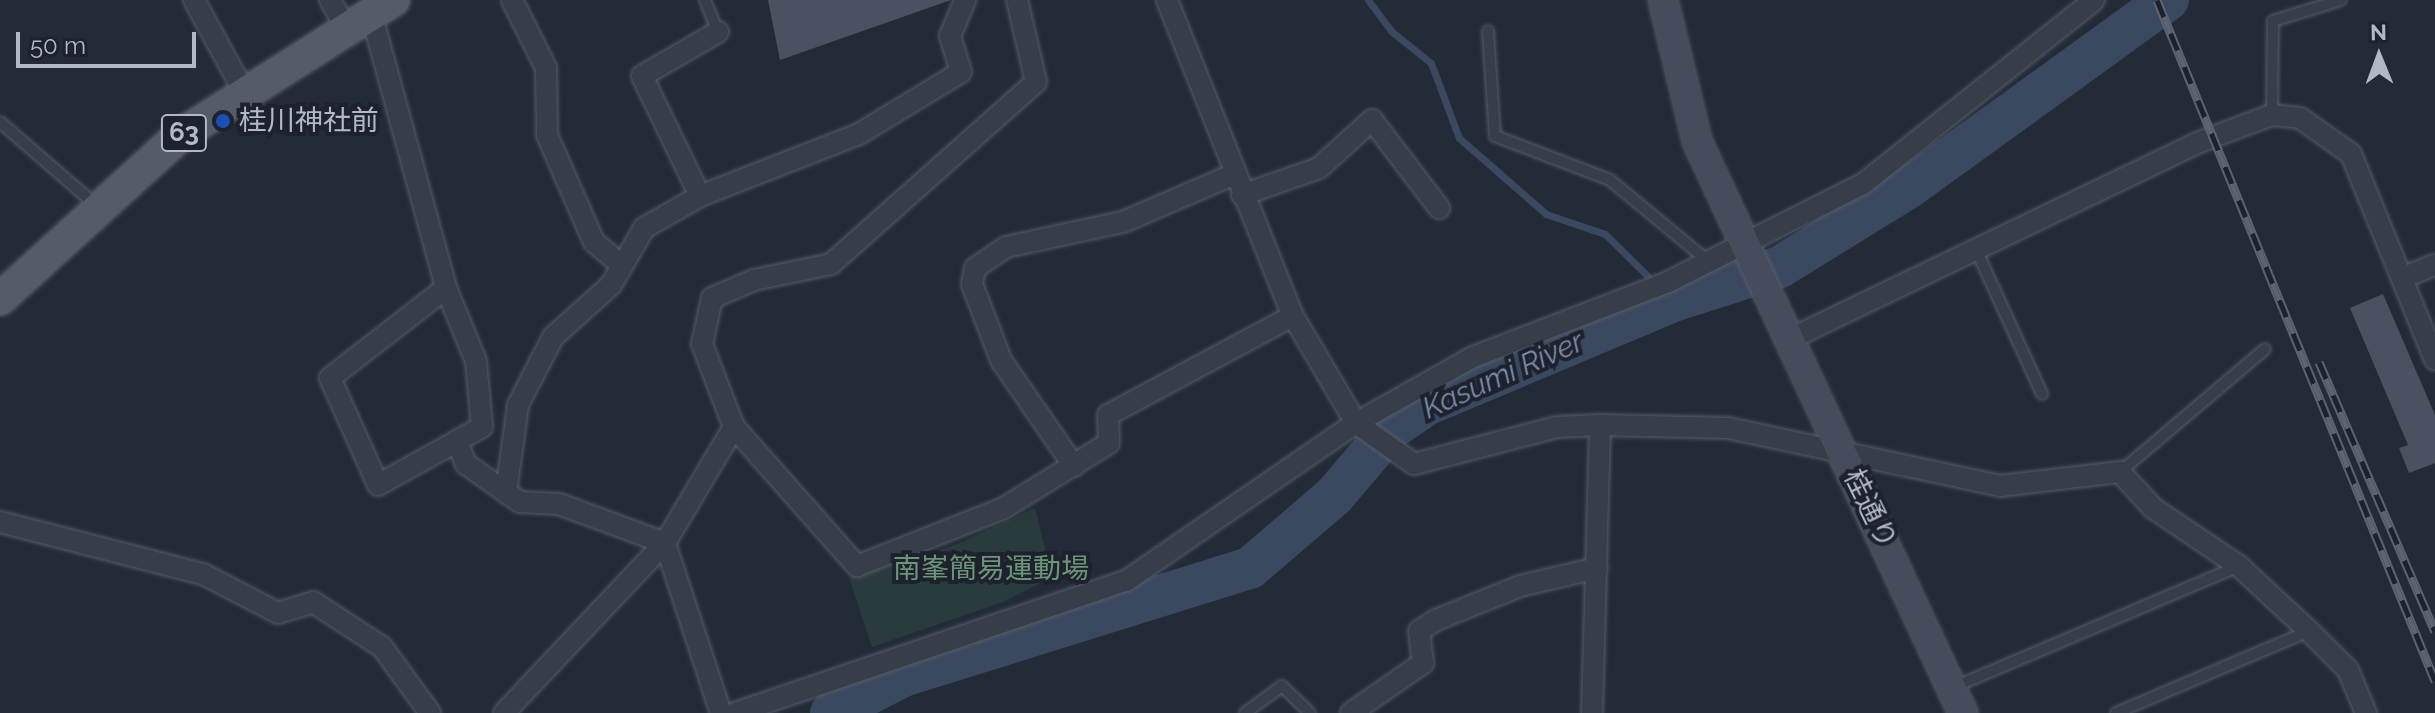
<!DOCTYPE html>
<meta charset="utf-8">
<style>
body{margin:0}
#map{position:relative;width:2435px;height:713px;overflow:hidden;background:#242b38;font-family:Raleway,"Noto Sans JP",sans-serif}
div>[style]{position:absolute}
.green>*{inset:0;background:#2a3b3d}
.stream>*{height:7px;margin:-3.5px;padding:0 3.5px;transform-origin:3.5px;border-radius:3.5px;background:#3a4860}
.river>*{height:42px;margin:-21px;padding:0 21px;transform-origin:21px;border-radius:21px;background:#3a4860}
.building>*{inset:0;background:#4a5262}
.roads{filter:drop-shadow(0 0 2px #555b67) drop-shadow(0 0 2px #555b67)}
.lane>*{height:10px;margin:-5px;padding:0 5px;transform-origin:5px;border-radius:5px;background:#373d49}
.street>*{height:20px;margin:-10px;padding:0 10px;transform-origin:10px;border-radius:10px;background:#373d49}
.secondary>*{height:28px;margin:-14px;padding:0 14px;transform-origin:14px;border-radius:14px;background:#464c5b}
.primary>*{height:32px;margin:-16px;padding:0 16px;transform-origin:16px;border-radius:16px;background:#555c69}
.rail>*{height:9px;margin-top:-4.5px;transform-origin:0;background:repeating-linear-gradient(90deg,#1d222e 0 18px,#5c6371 0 36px);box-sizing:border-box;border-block:2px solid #5c6371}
.dots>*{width:22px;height:22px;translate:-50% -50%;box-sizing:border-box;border:4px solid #1d222e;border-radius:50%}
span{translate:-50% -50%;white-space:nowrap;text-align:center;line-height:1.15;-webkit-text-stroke:8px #1d222e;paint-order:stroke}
.shield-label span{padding:2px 6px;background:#1d222e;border:2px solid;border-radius:6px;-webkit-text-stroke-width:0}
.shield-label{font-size:26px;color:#b2b8c5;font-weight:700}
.poi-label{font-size:28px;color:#b2b8c5}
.left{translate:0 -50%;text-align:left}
.street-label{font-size:28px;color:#b2b8c5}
.park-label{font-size:28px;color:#6c9478}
.water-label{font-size:30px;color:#7c8daa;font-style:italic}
.north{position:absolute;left:2339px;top:16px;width:80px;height:80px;-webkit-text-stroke:6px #1d222e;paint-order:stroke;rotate:359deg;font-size:22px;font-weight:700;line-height:32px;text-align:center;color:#b2b8c5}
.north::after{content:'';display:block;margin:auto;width:28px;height:36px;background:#b2b8c5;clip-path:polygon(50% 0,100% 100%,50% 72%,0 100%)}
.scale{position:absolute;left:16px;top:32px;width:180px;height:36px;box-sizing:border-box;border:4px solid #b2b8c5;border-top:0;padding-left:10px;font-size:24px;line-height:28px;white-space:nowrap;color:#b2b8c5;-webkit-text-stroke:6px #1d222e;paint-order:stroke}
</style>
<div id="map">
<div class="green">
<i style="clip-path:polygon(1035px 508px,1052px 577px,1003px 602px,872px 647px,849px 577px,953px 546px)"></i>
</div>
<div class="stream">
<i style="left:1368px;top:0;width:39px;rotate:53deg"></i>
<i style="left:1391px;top:31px;width:51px;rotate:38.7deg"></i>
<i style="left:1431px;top:63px;width:80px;rotate:69.5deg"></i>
<i style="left:1459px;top:138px;width:116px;rotate:41.1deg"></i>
<i style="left:1546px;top:214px;width:62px;rotate:18.7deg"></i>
<i style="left:1605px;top:234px;width:95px;rotate:44.6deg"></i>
</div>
<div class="river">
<i style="left:831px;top:713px;width:81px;rotate:-27.2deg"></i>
<i style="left:903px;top:676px;width:363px;rotate:-17.3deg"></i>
<i style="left:1250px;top:568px;width:111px;rotate:-40.6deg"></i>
<i style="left:1334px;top:496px;width:88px;rotate:-49.6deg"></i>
<i style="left:1391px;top:429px;width:42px;rotate:-34.4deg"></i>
<i style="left:1426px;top:405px;width:268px;rotate:-22.8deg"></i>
<i style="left:1673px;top:301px;width:112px;rotate:-17.6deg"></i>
<i style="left:1780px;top:267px;width:150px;rotate:-31.7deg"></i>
<i style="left:1908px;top:188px;width:321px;rotate:-35.9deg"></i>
</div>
<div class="building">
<i style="clip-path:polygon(768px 0,951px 0,780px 60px)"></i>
<i style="clip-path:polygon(2383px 294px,2435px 415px,2435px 463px,2409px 473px,2399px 448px,2408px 445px,2350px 308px)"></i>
</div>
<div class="roads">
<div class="lane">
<i style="left:705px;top:0;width:35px;rotate:68deg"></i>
<i style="left:1488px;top:31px;width:105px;rotate:86.2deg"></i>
<i style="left:1495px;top:136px;width:123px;rotate:20.9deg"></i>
<i style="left:1610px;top:180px;width:129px;rotate:39.6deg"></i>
<i style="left:2272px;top:115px;width:94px;rotate:-89.4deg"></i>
<i style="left:2273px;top:21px;width:71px;rotate:-17.2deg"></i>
<i style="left:0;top:122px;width:130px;rotate:40.9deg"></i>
<i style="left:1978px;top:254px;width:154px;rotate:65.4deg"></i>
<i style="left:2120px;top:472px;width:190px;rotate:-40.3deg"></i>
<i style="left:1954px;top:687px;width:310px;rotate:-23deg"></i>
<i style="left:1245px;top:713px;width:46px;rotate:-36.1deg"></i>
<i style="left:1282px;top:686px;width:39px;rotate:44deg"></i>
<i style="left:2116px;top:713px;width:210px;rotate:-23deg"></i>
</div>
<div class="street">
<i style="left:194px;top:0;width:102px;rotate:61.4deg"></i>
<i style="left:330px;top:0;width:34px;rotate:60deg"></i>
<i style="left:512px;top:0;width:76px;rotate:63.4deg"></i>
<i style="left:546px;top:68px;width:67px;rotate:89.1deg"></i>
<i style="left:547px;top:135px;width:117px;rotate:66.3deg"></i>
<i style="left:594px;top:242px;width:33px;rotate:40deg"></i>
<i style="left:1167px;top:0;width:340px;rotate:68.3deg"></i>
<i style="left:1293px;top:316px;width:124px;rotate:59.5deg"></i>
<i style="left:1356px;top:423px;width:71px;rotate:35.3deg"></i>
<i style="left:1414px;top:464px;width:148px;rotate:-14.5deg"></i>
<i style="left:1557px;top:427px;width:43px;rotate:-2.7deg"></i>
<i style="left:1600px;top:425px;width:128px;rotate:1.3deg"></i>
<i style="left:1728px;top:428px;width:278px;rotate:12deg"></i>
<i style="left:2000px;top:486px;width:121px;rotate:-6.7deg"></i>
<i style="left:2120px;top:472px;width:49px;rotate:47.5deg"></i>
<i style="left:2153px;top:508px;width:104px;rotate:34deg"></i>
<i style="left:2239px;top:566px;width:96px;rotate:42.9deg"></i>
<i style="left:2309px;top:631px;width:55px;rotate:45deg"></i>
<i style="left:2348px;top:670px;width:47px;rotate:67.3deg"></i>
<i style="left:371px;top:13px;width:285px;rotate:74.7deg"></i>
<i style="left:446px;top:288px;width:79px;rotate:67.7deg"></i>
<i style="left:476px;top:361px;width:66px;rotate:84.8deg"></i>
<i style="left:482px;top:427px;width:29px;rotate:151deg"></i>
<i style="left:457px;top:441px;width:25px;rotate:69deg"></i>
<i style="left:466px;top:464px;width:66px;rotate:35.1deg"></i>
<i style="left:520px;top:502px;width:39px;rotate:3deg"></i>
<i style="left:559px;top:504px;width:113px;rotate:20.2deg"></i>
<i style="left:665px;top:543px;width:135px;rotate:-59.3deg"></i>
<i style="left:734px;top:427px;width:89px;rotate:-111.1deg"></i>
<i style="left:702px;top:344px;width:47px;rotate:-77.7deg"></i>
<i style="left:712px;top:298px;width:46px;rotate:-23.2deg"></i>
<i style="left:754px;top:280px;width:79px;rotate:-11.7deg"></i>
<i style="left:831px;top:264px;width:274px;rotate:-41.6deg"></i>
<i style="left:1036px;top:82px;width:84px;rotate:-103deg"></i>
<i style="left:1242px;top:195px;width:82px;rotate:-19.3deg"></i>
<i style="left:1319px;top:168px;width:72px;rotate:-42.2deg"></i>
<i style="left:1372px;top:120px;width:111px;rotate:52.7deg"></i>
<i style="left:700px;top:196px;width:133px;rotate:-115.8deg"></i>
<i style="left:642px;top:76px;width:88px;rotate:-30.1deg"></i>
<i style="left:2402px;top:278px;width:35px;rotate:-22deg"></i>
<i style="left:446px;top:288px;width:147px;rotate:142.2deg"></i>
<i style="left:330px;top:378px;width:117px;rotate:65.8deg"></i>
<i style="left:378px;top:485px;width:90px;rotate:-29.1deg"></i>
<i style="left:1788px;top:340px;width:454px;rotate:-25.7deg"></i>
<i style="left:2197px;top:143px;width:80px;rotate:-20.5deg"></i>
<i style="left:2272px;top:115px;width:28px;rotate:6deg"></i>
<i style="left:2300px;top:118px;width:62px;rotate:35.2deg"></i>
<i style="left:2351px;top:154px;width:222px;rotate:67.8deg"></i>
<i style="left:734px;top:427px;width:186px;rotate:48.5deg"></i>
<i style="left:857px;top:566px;width:158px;rotate:-21.5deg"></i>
<i style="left:1004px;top:508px;width:123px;rotate:-31.8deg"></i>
<i style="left:1109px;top:443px;width:28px;rotate:-92deg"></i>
<i style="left:1108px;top:415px;width:210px;rotate:-28.2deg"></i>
<i style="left:1074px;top:466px;width:129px;rotate:-124.6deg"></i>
<i style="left:1001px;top:360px;width:81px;rotate:-110.9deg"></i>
<i style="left:972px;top:284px;width:16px;rotate:-79deg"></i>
<i style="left:975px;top:268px;width:37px;rotate:-34deg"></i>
<i style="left:1006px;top:247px;width:120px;rotate:-12.1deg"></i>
<i style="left:1123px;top:222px;width:119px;rotate:-23.3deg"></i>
<i style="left:506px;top:493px;width:89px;rotate:-82.2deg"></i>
<i style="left:518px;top:405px;width:51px;rotate:-62.9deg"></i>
<i style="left:541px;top:360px;width:26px;rotate:-62deg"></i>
<i style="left:553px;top:337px;width:78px;rotate:-41.9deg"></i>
<i style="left:611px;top:285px;width:66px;rotate:-59.9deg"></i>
<i style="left:644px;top:228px;width:64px;rotate:-29.7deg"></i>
<i style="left:700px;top:196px;width:171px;rotate:-21.3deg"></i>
<i style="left:859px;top:134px;width:119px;rotate:-31.3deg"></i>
<i style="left:961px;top:72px;width:38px;rotate:-107deg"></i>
<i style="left:950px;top:36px;width:39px;rotate:-67deg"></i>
<i style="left:0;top:522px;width:210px;rotate:14.4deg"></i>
<i style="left:203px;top:574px;width:85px;rotate:27.5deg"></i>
<i style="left:278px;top:613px;width:37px;rotate:-17deg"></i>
<i style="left:313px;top:602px;width:82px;rotate:33.1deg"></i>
<i style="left:382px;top:647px;width:82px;rotate:54deg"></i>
<i style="left:504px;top:713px;width:234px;rotate:-46.6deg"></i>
<i style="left:665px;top:543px;width:179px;rotate:71.8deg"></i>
<i style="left:735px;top:713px;width:413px;rotate:-18.7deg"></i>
<i style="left:1126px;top:581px;width:279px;rotate:-34.5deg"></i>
<i style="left:1356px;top:423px;width:134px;rotate:-29.4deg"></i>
<i style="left:1473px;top:357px;width:209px;rotate:-21deg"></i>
<i style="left:1668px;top:282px;width:218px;rotate:-26.7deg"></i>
<i style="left:1863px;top:184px;width:295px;rotate:-38.5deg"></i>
<i style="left:1351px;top:713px;width:88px;rotate:-34.8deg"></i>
<i style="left:1423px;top:663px;width:32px;rotate:-97deg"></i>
<i style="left:1419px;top:631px;width:20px;rotate:-33deg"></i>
<i style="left:1436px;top:620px;width:91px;rotate:-22deg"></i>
<i style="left:1520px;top:586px;width:79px;rotate:-13.2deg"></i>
<i style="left:1592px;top:713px;width:288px;rotate:-88.4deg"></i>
</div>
<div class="secondary">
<i style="left:1663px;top:0;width:145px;rotate:76.4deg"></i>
<i style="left:1697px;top:141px;width:631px;rotate:65.06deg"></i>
</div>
<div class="primary">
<i style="left:0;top:299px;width:242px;rotate:-42.3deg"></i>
<i style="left:179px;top:136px;width:254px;rotate:-32.4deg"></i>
</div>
</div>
<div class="rail">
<i style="left:2157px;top:0;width:736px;rotate:67.79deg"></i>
<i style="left:2319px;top:362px;width:293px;rotate:66.7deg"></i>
</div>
<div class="dots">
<i style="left:223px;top:121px;background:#1a4fb4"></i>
</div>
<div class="shield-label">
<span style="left:184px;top:133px">63</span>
</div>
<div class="poi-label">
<span class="left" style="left:239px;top:121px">桂川神社前</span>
</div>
<div class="street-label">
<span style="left:1870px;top:509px;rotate:64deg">桂通り</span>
</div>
<div class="park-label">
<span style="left:991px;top:569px">南峯簡易運動場</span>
</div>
<div class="water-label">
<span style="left:1503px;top:375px;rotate:-24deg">Kasumi River</span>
</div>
<div class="north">N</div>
<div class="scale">50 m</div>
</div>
